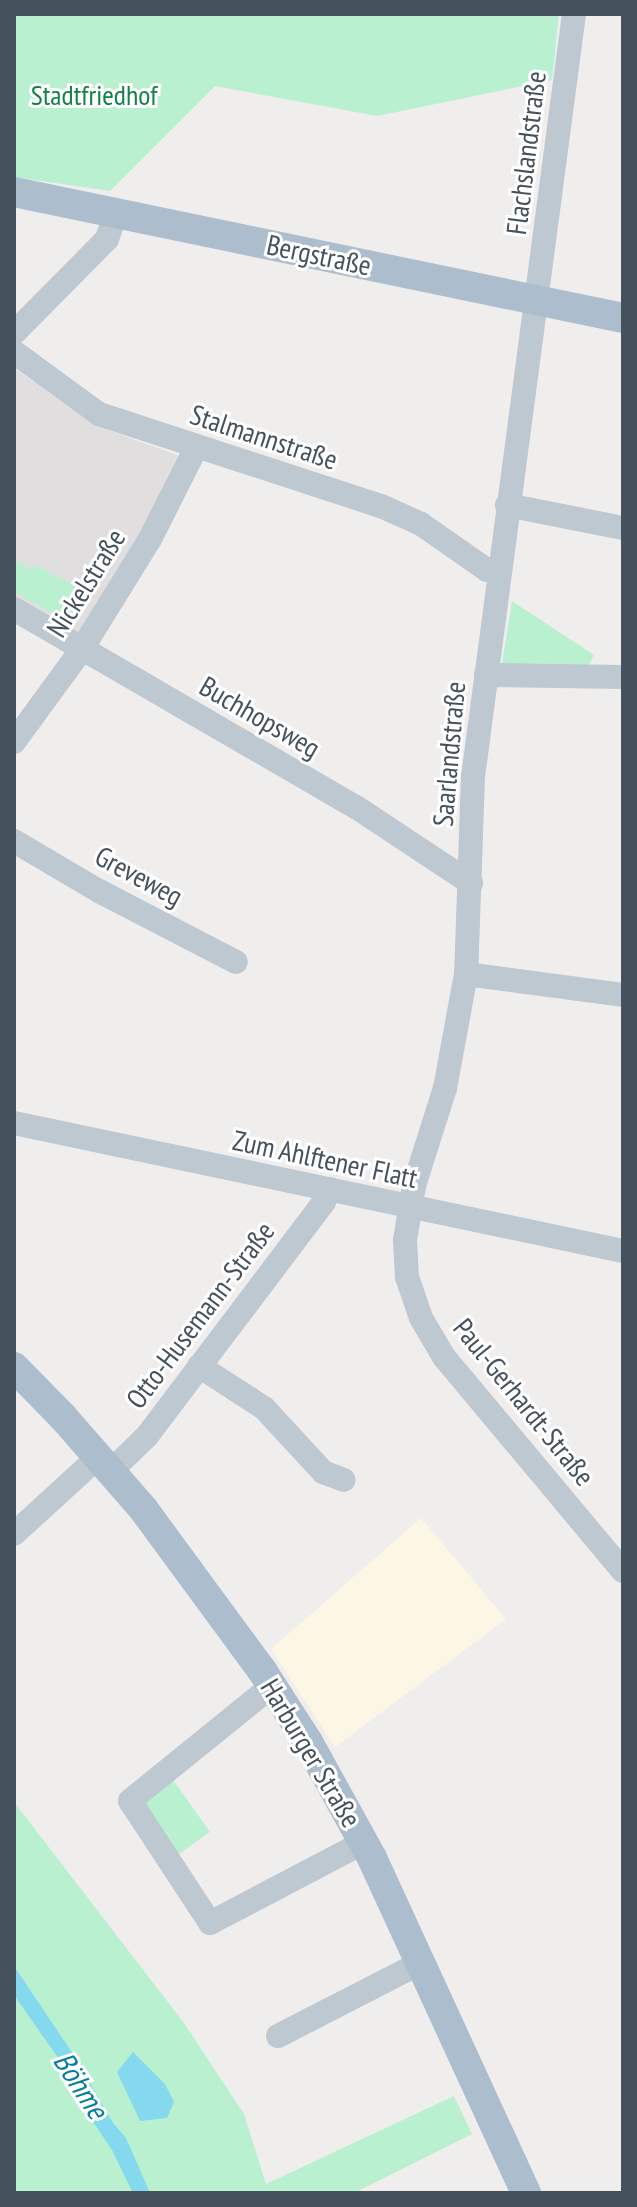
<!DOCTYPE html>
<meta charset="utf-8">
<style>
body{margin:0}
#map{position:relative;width:637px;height:2207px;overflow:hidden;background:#f0eded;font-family:"PT Sans Narrow",sans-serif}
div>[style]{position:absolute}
.commercial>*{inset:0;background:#fcf6e5}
.education>*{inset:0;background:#e1dedf}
.green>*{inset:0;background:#b9f0cf}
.water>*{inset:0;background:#84d9ef}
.minor>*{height:24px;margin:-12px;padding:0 12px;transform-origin:12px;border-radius:12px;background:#bdc8d0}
.major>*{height:30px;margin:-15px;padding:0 15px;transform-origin:15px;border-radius:15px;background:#acbdce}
span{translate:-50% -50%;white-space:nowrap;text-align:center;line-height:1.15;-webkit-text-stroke:6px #fff;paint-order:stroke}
.park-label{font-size:28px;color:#138049}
.street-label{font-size:28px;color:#45515c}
.water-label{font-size:30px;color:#077e9d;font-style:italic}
.frame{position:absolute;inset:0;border:16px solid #45515c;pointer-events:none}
</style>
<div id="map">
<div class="commercial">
<i style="clip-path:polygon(421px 1518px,506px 1619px,335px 1747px,271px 1649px)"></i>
</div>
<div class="education">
<i style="clip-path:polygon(14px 368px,94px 425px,180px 456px,141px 533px,80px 637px,14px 599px)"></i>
</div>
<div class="green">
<i style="clip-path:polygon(14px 14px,559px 14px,552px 80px,377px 116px,215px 86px,110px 191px,14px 177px)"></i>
<i style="clip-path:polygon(14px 560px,33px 570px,36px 565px,89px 594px,72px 624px,14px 592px)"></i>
<i style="clip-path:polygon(512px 601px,594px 655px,587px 669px,502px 664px)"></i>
<i style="clip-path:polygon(171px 1777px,210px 1832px,173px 1858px,142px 1800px)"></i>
<i style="clip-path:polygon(14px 1802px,184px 2023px,244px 2114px,266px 2184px,454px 2096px,472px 2134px,354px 2193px,14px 2193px)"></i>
</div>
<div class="water">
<i style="clip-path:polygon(14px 1966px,73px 2054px,113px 2123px,126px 2138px,150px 2193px,133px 2193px,112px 2150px,77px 2098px,61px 2062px,14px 1995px)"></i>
<i style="clip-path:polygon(133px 2052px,165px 2084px,174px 2102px,167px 2118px,140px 2121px,117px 2072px)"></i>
</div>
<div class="minor">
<i style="left:574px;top:14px;width:770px;rotate:97.54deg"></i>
<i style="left:473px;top:777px;width:197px;rotate:92deg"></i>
<i style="left:466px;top:974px;width:116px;rotate:100.4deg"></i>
<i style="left:445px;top:1088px;width:103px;rotate:107.6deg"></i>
<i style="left:414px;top:1186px;width:55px;rotate:99.5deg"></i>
<i style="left:405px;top:1240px;width:37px;rotate:87deg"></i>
<i style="left:407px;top:1277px;width:43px;rotate:71.1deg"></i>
<i style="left:421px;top:1318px;width:45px;rotate:59.5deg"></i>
<i style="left:444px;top:1357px;width:279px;rotate:50.1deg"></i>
<i style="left:14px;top:333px;width:132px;rotate:-45.3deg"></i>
<i style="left:107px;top:239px;width:28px;rotate:-71deg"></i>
<i style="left:14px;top:352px;width:105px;rotate:36.1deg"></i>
<i style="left:99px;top:414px;width:297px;rotate:18.1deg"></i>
<i style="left:381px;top:506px;width:44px;rotate:24.2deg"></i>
<i style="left:421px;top:524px;width:80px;rotate:34.9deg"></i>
<i style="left:487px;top:570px;width:12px;rotate:14deg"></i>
<i style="left:507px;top:505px;width:118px;rotate:11.2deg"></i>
<i style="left:14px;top:609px;width:395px;rotate:30.1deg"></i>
<i style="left:356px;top:807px;width:138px;rotate:33.5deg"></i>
<i style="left:486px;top:675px;width:137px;rotate:0.8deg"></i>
<i style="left:14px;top:742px;width:115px;rotate:-53.8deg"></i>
<i style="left:82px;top:649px;width:129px;rotate:-58.3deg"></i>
<i style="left:150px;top:539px;width:102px;rotate:-63.2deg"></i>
<i style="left:14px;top:841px;width:99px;rotate:30.5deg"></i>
<i style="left:99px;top:891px;width:154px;rotate:27.4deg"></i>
<i style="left:466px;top:974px;width:158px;rotate:7.6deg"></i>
<i style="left:14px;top:1123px;width:622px;rotate:11.87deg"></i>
<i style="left:199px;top:1366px;width:77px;rotate:32.9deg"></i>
<i style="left:264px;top:1408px;width:87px;rotate:47.3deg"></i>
<i style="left:323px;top:1472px;width:22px;rotate:21deg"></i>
<i style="left:111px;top:1471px;width:50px;rotate:-44.2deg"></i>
<i style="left:147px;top:1436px;width:293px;rotate:-52.9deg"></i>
<i style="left:324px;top:1202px;width:14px;rotate:-69deg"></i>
<i style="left:14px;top:1534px;width:115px;rotate:-42.5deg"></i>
<i style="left:273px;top:1685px;width:184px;rotate:141deg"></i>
<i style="left:130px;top:1801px;width:146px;rotate:56.7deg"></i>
<i style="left:210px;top:1923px;width:174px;rotate:-27.7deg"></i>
<i style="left:278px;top:2036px;width:160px;rotate:-27.2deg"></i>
</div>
<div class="major">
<i style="left:14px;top:192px;width:622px;rotate:11.69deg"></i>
<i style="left:14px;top:1367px;width:70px;rotate:45.6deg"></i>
<i style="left:63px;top:1417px;width:123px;rotate:48.9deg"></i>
<i style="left:144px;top:1510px;width:201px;rotate:53.7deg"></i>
<i style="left:263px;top:1672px;width:83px;rotate:57.3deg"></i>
<i style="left:308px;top:1742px;width:132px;rotate:61.1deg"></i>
<i style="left:372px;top:1858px;width:369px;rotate:65.3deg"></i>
</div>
<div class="park-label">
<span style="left:94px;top:95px">Stadtfriedhof</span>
</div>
<div class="street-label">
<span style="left:526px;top:153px;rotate:-83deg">Flachslandstraße</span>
<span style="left:319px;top:255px;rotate:12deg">Bergstraße</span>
<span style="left:264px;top:437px;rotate:18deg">Stalmannstraße</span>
<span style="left:86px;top:583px;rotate:-58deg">Nickelstraße</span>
<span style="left:260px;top:717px;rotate:30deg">Buchhopsweg</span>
<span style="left:449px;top:754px;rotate:-85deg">Saarlandstraße</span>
<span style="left:139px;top:876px;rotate:28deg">Greveweg</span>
<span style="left:325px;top:1159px;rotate:12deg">Zum Ahlftener Flatt</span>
<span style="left:200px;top:1315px;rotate:-53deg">Otto-Husemann-Straße</span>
<span style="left:524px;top:1402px;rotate:51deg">Paul-Gerhardt-Straße</span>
<span style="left:311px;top:1753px;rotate:59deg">Harburger Straße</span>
</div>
<div class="water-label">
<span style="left:81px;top:2085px;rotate:57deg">Böhme</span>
</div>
<div class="frame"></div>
</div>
